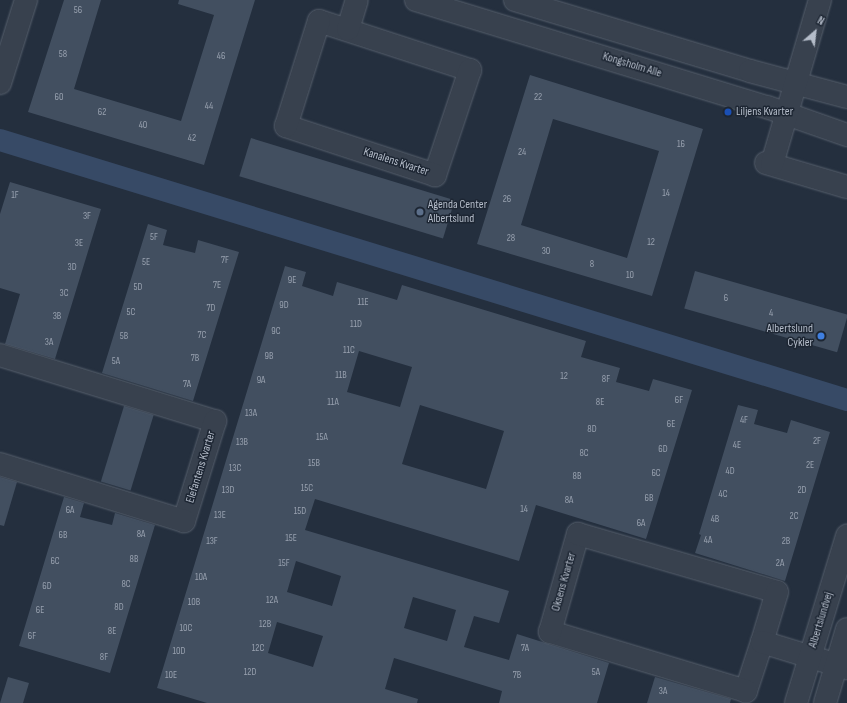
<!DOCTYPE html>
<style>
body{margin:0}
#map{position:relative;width:847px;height:703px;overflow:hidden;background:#242f3e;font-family:"Sofia Sans Condensed",sans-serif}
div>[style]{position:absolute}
.canal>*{height:22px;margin:-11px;padding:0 11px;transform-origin:11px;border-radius:11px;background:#374a66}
.building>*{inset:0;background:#424f60;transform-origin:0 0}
.roads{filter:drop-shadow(0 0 1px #565f6c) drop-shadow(0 0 1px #565f6c)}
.minor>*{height:22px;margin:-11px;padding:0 11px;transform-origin:11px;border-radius:11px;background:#38414e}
.dots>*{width:11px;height:11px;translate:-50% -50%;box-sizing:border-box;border:2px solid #1d2633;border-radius:50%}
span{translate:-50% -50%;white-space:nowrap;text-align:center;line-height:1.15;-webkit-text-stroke:3px #1d2633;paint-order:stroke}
.number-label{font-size:10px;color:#98a1af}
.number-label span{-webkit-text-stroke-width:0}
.street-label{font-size:12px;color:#b4bcc9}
.poi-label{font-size:12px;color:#b4bcc9}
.left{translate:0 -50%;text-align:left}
.right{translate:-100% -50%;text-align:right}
.north{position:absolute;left:795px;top:12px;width:40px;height:40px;-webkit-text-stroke:3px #1d2633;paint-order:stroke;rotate:28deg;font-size:11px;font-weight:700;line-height:16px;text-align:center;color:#b4bcc9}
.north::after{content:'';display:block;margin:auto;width:14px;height:18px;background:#b4bcc9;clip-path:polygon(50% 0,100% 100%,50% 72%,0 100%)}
</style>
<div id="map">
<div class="canal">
<i style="left:0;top:140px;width:886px;rotate:17.06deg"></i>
</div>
<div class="building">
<i style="clip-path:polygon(64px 0,101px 0,74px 89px,181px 121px,214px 15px,178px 4px,179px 0,255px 0,204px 165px,28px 112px)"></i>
<i style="clip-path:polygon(evenodd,530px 75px,703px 129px,652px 296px,477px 244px,530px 75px,553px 119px,659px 151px,627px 258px,521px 225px,553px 119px)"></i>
<i style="left:251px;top:138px;width:213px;height:40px;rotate:17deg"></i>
<i style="clip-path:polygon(10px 182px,101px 209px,55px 359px,5px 344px,20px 294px,0 288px,0 214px)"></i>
<i style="clip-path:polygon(148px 224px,167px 230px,163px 245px,195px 253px,198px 240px,239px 252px,193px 401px,102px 373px)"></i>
<i style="clip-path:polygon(evenodd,285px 266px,306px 272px,302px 286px,333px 296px,337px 282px,397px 300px,402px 285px,586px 341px,581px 357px,620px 368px,616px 382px,649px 391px,653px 379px,692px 390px,646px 539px,536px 505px,519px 561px,315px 499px,305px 530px,509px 591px,499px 623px,474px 616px,464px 647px,509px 660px,517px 634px,609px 663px,597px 703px,499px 703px,502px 691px,394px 658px,385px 689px,418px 699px,417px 703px,207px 703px,157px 688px,285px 266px,359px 351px,412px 367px,400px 407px,347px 392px,359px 351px,285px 266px,420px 405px,504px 431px,486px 489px,402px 464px,420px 405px,285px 266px,296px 561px,341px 576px,332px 606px,287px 592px,296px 561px,285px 266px,413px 597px,456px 610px,447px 641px,404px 628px,413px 597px,285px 266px,277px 622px,323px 636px,313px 667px,268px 653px,277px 622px)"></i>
<i style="left:695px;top:271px;width:159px;height:39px;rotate:16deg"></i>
<i style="clip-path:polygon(738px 405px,758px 410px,754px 424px,787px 433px,791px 420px,830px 432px,785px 581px,695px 553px,701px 535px,699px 534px)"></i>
<i style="left:124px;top:406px;width:31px;height:79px;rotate:17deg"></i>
<i style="clip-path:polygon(0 477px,17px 482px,4px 526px,0 525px)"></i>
<i style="clip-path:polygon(64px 497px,84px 503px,80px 517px,112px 525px,115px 513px,155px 525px,110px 673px,19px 646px)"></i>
<i style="clip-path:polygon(8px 677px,29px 683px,23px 703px,0 703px)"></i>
<i style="clip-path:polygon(655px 677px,731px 699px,730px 703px,647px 703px)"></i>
</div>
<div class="roads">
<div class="minor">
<i style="left:416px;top:0;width:367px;rotate:17deg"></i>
<i style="left:767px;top:107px;width:85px;rotate:19.3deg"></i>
<i style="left:515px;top:0;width:245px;rotate:16.8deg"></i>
<i style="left:750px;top:71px;width:100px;rotate:15deg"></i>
<i style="left:319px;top:21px;width:159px;rotate:18deg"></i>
<i style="left:470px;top:70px;width:111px;rotate:108.4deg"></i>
<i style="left:435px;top:175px;width:157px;rotate:-161.8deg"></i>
<i style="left:286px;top:126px;width:110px;rotate:-72.6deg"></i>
<i style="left:348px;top:29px;width:30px;rotate:-73deg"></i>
<i style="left:0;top:83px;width:87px;rotate:-72.6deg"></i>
<i style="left:766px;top:163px;width:84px;rotate:16.5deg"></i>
<i style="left:772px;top:164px;width:171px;rotate:-73.7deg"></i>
<i style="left:0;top:355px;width:225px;rotate:17.1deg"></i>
<i style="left:215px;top:421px;width:105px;rotate:107.2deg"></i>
<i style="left:184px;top:521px;width:193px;rotate:-162.8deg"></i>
<i style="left:762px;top:642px;width:52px;rotate:108.1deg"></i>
<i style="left:746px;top:691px;width:205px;rotate:-163.2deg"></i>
<i style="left:550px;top:632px;width:102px;rotate:-74.1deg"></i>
<i style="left:578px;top:534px;width:207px;rotate:16.2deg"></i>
<i style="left:777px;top:592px;width:52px;rotate:106.7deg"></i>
<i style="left:762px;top:642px;width:89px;rotate:17deg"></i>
<i style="left:796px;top:703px;width:175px;rotate:-73deg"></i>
<i style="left:825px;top:703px;width:77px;rotate:-73.4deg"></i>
</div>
</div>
<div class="dots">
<i style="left:728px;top:112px;background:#1a4fb4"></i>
<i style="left:420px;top:212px;background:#5c6f8a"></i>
<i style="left:821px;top:336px;background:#3f7fe0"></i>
</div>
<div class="number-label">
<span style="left:78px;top:11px">56</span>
<span style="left:63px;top:55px">58</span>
<span style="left:221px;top:57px">46</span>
<span style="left:59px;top:98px">60</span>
<span style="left:538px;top:98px">22</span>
<span style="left:209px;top:107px">44</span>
<span style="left:102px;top:113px">62</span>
<span style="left:143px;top:126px">40</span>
<span style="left:192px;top:139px">42</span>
<span style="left:681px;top:145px">16</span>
<span style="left:522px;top:153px">24</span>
<span style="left:666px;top:194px">14</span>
<span style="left:15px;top:196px">1F</span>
<span style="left:507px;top:200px">26</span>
<span style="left:87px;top:217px">3F</span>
<span style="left:154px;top:238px">5F</span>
<span style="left:511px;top:239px">28</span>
<span style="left:651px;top:243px">12</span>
<span style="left:79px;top:244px">3E</span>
<span style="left:546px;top:252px">30</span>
<span style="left:225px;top:261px">7F</span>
<span style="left:146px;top:263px">5E</span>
<span style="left:592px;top:265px">8</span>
<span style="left:72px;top:268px">3D</span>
<span style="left:630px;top:276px">10</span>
<span style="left:292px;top:281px">9E</span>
<span style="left:217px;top:286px">7E</span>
<span style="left:138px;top:288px">5D</span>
<span style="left:64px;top:294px">3C</span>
<span style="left:726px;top:299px">6</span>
<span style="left:363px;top:303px">11E</span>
<span style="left:284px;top:306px">9D</span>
<span style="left:211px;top:309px">7D</span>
<span style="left:131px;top:313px">5C</span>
<span style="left:771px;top:314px">4</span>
<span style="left:57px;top:317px">3B</span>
<span style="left:356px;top:325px">11D</span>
<span style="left:276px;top:332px">9C</span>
<span style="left:202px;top:336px">7C</span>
<span style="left:124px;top:337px">5B</span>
<span style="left:49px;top:343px">3A</span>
<span style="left:349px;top:351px">11C</span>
<span style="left:269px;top:357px">9B</span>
<span style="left:195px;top:359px">7B</span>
<span style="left:116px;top:362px">5A</span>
<span style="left:341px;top:376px">11B</span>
<span style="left:564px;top:377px">12</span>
<span style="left:606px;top:380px">8F</span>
<span style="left:261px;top:381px">9A</span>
<span style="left:187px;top:385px">7A</span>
<span style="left:679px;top:401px">6F</span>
<span style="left:333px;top:403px">11A</span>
<span style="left:600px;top:403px">8E</span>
<span style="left:251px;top:414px">13A</span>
<span style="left:744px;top:421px">4F</span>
<span style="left:671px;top:425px">6E</span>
<span style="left:592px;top:430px">8D</span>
<span style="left:322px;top:438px">15A</span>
<span style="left:817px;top:442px">2F</span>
<span style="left:242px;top:443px">13B</span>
<span style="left:737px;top:446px">4E</span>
<span style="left:663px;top:450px">6D</span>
<span style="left:584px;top:454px">8C</span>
<span style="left:314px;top:464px">15B</span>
<span style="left:810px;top:466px">2E</span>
<span style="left:235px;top:469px">13C</span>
<span style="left:730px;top:472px">4D</span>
<span style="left:656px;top:474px">6C</span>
<span style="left:577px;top:477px">8B</span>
<span style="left:307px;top:489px">15C</span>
<span style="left:228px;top:491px">13D</span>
<span style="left:802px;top:491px">2D</span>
<span style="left:723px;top:495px">4C</span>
<span style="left:649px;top:499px">6B</span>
<span style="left:569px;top:501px">8A</span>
<span style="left:524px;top:510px">14</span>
<span style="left:70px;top:511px">6A</span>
<span style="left:300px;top:512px">15D</span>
<span style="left:220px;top:516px">13E</span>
<span style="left:794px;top:517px">2C</span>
<span style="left:715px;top:520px">4B</span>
<span style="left:641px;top:524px">6A</span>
<span style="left:141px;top:535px">8A</span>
<span style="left:63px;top:536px">6B</span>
<span style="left:291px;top:539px">15E</span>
<span style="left:708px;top:541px">4A</span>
<span style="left:212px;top:542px">13F</span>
<span style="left:786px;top:542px">2B</span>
<span style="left:134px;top:560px">8B</span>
<span style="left:55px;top:562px">6C</span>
<span style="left:284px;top:564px">15F</span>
<span style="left:780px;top:564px">2A</span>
<span style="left:201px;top:578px">10A</span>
<span style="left:126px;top:585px">8C</span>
<span style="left:47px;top:587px">6D</span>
<span style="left:272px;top:601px">12A</span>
<span style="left:194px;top:603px">10B</span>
<span style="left:119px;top:608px">8D</span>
<span style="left:40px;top:611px">6E</span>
<span style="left:265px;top:625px">12B</span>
<span style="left:186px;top:629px">10C</span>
<span style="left:112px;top:632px">8E</span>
<span style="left:32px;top:637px">6F</span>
<span style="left:258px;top:649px">12C</span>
<span style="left:525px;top:649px">7A</span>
<span style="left:179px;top:652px">10D</span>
<span style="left:104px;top:658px">8F</span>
<span style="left:250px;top:673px">12D</span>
<span style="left:596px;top:673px">5A</span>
<span style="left:171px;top:676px">10E</span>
<span style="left:517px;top:676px">7B</span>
<span style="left:663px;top:692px">3A</span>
</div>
<div class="street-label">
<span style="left:632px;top:65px;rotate:17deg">Kongsholm Alle</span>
<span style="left:396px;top:162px;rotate:18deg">Kanalens Kvarter</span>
<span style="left:201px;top:467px;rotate:-73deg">Elefantens Kvarter</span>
<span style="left:564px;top:582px;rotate:-74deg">Oksens Kvarter</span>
<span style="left:821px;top:620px;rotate:-73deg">Albertslundvej</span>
</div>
<div class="poi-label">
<span class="left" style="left:736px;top:112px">Liljens Kvarter</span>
<span class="left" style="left:428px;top:212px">Agenda Center<br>Albertslund</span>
<span class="right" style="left:813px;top:336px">Albertslund<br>Cykler</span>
</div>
<div class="north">N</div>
</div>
